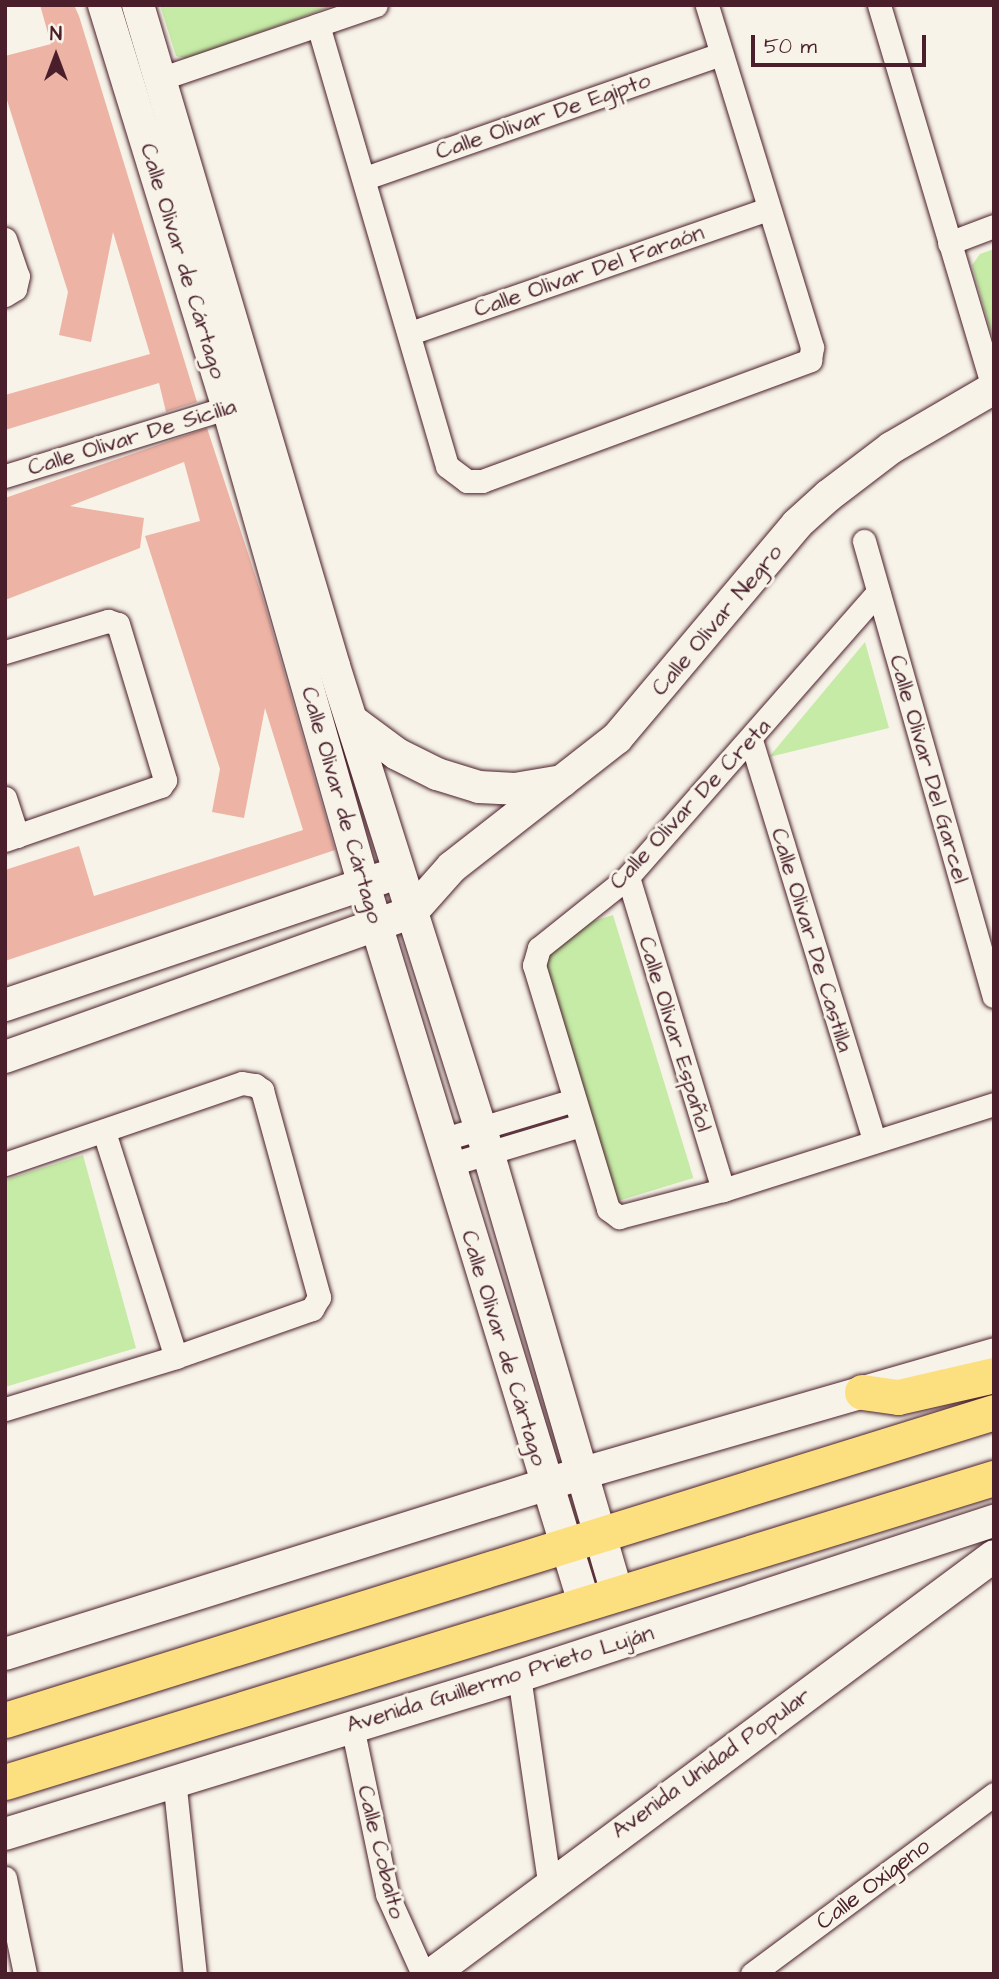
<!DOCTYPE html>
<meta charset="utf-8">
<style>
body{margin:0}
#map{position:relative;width:999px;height:1979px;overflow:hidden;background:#f7f3e8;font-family:"Architects Daughter",sans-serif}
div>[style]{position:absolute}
.green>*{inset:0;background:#c5eba6;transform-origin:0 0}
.building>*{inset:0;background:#edb4a5}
.roads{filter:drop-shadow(0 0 2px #4a1f2b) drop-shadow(0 0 2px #4a1f2b)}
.street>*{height:23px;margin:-11.5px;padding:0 11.5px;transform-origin:11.5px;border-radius:11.5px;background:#f7f3e8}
.secondary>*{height:32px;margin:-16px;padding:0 16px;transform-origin:16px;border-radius:16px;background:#f7f3e8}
.primary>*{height:35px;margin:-17.5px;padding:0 17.5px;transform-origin:17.5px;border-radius:17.5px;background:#fce080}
span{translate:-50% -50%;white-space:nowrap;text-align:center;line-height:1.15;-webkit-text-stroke:6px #f7f3e8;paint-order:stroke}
.street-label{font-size:23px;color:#4a1f2b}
.frame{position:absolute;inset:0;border:7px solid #4a1f2b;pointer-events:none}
.north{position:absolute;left:21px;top:21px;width:70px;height:70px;-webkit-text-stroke:5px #f7f3e8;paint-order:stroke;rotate:0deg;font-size:19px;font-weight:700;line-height:28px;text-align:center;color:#4a1f2b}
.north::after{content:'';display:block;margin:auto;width:24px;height:32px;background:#4a1f2b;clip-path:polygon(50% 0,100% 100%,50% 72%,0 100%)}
.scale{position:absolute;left:751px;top:35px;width:175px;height:32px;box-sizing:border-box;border:4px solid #4a1f2b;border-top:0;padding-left:9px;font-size:21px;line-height:24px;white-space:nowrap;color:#4a1f2b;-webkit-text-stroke:5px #f7f3e8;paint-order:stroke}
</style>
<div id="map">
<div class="green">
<i style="clip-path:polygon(160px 5px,335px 5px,187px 59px,176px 56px)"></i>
<i style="clip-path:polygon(994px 249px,994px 343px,972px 265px,980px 254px)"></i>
<i style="clip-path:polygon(865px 642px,889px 728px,769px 757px)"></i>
<i style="left:613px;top:915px;width:275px;height:89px;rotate:73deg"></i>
<i style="clip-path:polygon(83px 1155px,136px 1348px,5px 1387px,5px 1180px)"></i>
</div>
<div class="building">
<i style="clip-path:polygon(40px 5px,74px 5px,79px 16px,197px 402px,166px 412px,159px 383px,5px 430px,5px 395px,150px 354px,113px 232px,91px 342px,59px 335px,68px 292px,5px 94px,5px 56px,51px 44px)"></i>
<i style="clip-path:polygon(207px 428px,264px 602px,335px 850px,5px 961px,5px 870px,79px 846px,94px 896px,303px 830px,265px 708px,244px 818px,212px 812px,220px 769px,145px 536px,200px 521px,184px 462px,70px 506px,144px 518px,140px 548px,5px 600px,5px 498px)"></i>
</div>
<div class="roads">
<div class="street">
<i style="left:879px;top:5px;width:400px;rotate:73.4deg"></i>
<i style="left:318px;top:25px;width:459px;rotate:73.7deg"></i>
<i style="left:447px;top:466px;width:25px;rotate:37deg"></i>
<i style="left:467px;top:481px;width:15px"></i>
<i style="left:482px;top:481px;width:350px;rotate:-20.2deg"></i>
<i style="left:810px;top:360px;width:13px;rotate:-81deg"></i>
<i style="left:812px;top:347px;width:358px;rotate:-107.1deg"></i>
<i style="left:160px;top:79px;width:228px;rotate:-18.9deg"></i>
<i style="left:365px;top:178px;width:377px;rotate:-19.2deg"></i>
<i style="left:5px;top:239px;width:39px;rotate:71deg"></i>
<i style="left:18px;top:276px;width:13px;rotate:103deg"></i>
<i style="left:15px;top:289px;width:12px;rotate:149deg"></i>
<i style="left:949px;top:243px;width:48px;rotate:-20.7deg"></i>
<i style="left:410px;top:333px;width:379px;rotate:-19.1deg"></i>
<i style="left:5px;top:476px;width:248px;rotate:-17.1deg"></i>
<i style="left:864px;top:541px;width:473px;rotate:74.1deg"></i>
<i style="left:878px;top:592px;width:379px;rotate:131.3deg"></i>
<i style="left:628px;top:877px;width:114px;rotate:141.4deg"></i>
<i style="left:539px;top:948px;width:18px;rotate:106deg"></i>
<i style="left:534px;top:965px;width:255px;rotate:73.1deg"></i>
<i style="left:608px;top:1209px;width:14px;rotate:36deg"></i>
<i style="left:619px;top:1217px;width:107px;rotate:-14.6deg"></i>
<i style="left:723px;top:1190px;width:284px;rotate:-17.6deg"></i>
<i style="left:5px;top:652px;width:108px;rotate:-16.8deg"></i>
<i style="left:108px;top:621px;width:10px;rotate:17deg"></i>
<i style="left:118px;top:624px;width:163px;rotate:73.2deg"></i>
<i style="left:165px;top:780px;width:7px;rotate:124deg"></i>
<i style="left:161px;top:786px;width:165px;rotate:160.9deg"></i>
<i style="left:751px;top:740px;width:419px;rotate:72.9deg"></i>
<i style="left:5px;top:798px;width:40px;rotate:72deg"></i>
<i style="left:628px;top:877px;width:327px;rotate:73.1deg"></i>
<i style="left:104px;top:1132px;width:236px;rotate:72.3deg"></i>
<i style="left:441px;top:1140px;width:139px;rotate:-16.7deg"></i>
<i style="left:5px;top:1164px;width:250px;rotate:-18.9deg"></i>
<i style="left:242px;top:1083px;width:13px;rotate:9deg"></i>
<i style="left:255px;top:1085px;width:9px;rotate:36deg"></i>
<i style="left:262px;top:1090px;width:215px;rotate:74.6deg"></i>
<i style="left:319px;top:1297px;width:14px;rotate:120deg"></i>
<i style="left:312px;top:1309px;width:144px;rotate:160.6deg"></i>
<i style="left:176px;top:1357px;width:179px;rotate:163.1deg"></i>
<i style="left:448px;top:1165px;width:139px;rotate:-16.7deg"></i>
<i style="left:519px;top:1676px;width:208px;rotate:81.7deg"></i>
<i style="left:352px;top:1726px;width:172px;rotate:78.2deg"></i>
<i style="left:387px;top:1894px;width:88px;rotate:65.8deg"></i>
<i style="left:174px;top:1779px;width:196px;rotate:83.9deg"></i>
<i style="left:5px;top:1878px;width:98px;rotate:78.2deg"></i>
<i style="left:752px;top:1974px;width:302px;rotate:-36.6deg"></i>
</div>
<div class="secondary">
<i style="left:104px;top:5px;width:422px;rotate:72.9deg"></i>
<i style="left:228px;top:408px;width:496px;rotate:74.1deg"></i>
<i style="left:364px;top:885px;width:751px;rotate:72.96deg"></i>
<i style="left:138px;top:5px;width:689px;rotate:73.48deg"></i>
<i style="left:334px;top:666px;width:510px;rotate:72.42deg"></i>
<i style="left:488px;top:1152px;width:459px;rotate:73.7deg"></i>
<i style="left:355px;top:723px;width:52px;rotate:36.4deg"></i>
<i style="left:397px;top:754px;width:45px;rotate:26.6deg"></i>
<i style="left:437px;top:774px;width:44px;rotate:17.2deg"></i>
<i style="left:479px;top:787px;width:36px;rotate:3deg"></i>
<i style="left:515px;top:789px;width:48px;rotate:-9.7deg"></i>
<i style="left:5px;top:1005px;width:398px;rotate:-18.6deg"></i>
<i style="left:5px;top:1057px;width:432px;rotate:-19.6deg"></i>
<i style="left:412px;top:912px;width:60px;rotate:-48.4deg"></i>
<i style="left:452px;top:867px;width:209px;rotate:-38deg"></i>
<i style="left:617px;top:738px;width:280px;rotate:-49.9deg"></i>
<i style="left:797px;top:524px;width:42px;rotate:-42.1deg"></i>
<i style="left:828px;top:496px;width:79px;rotate:-37.3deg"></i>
<i style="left:891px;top:448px;width:119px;rotate:-30.2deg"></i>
<i style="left:5px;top:1654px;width:606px;rotate:-17.39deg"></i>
<i style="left:583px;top:1473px;width:428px;rotate:-16.1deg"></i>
<i style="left:5px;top:1834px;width:538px;rotate:-17.09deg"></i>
<i style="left:519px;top:1676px;width:500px;rotate:-18.1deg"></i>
<i style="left:432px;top:1974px;width:700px;rotate:-36.64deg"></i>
</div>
<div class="primary">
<i style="left:862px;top:1392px;width:36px;rotate:8deg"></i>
<i style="left:898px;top:1397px;width:98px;rotate:-12.9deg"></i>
<i style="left:5px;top:1720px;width:1036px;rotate:-17.3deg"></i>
<i style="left:5px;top:1782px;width:1035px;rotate:-17.09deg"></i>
</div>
</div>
<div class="street-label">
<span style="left:543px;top:116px;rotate:-19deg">Calle Olivar De Egipto</span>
<span style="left:183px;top:261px;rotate:73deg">Calle Olivar de Cártago</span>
<span style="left:589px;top:271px;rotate:-19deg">Calle Olivar Del Faraón</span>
<span style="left:132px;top:437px;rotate:-17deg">Calle Olivar De Sicilia</span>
<span style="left:717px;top:620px;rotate:-50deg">Calle Olivar Negro</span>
<span style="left:929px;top:769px;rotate:74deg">Calle Olivar Del Garcel</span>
<span style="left:690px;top:804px;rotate:-47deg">Calle Olivar De Creta</span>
<span style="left:342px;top:805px;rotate:74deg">Calle Olivar de Cártago</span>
<span style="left:812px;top:940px;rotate:73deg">Calle Olivar De Castilla</span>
<span style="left:675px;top:1034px;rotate:73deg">Calle Olivar Español</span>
<span style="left:504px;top:1348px;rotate:73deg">Calle Olivar de Cártago</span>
<span style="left:500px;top:1679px;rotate:-17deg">Avenida Guillermo Prieto Luján</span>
<span style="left:711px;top:1763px;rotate:-36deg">Avenida Unidad Popular</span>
<span style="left:381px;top:1852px;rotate:76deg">Calle Cobalto</span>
<span style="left:873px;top:1884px;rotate:-37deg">Calle Oxígeno</span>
</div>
<div class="frame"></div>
<div class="north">N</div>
<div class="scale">50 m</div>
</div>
